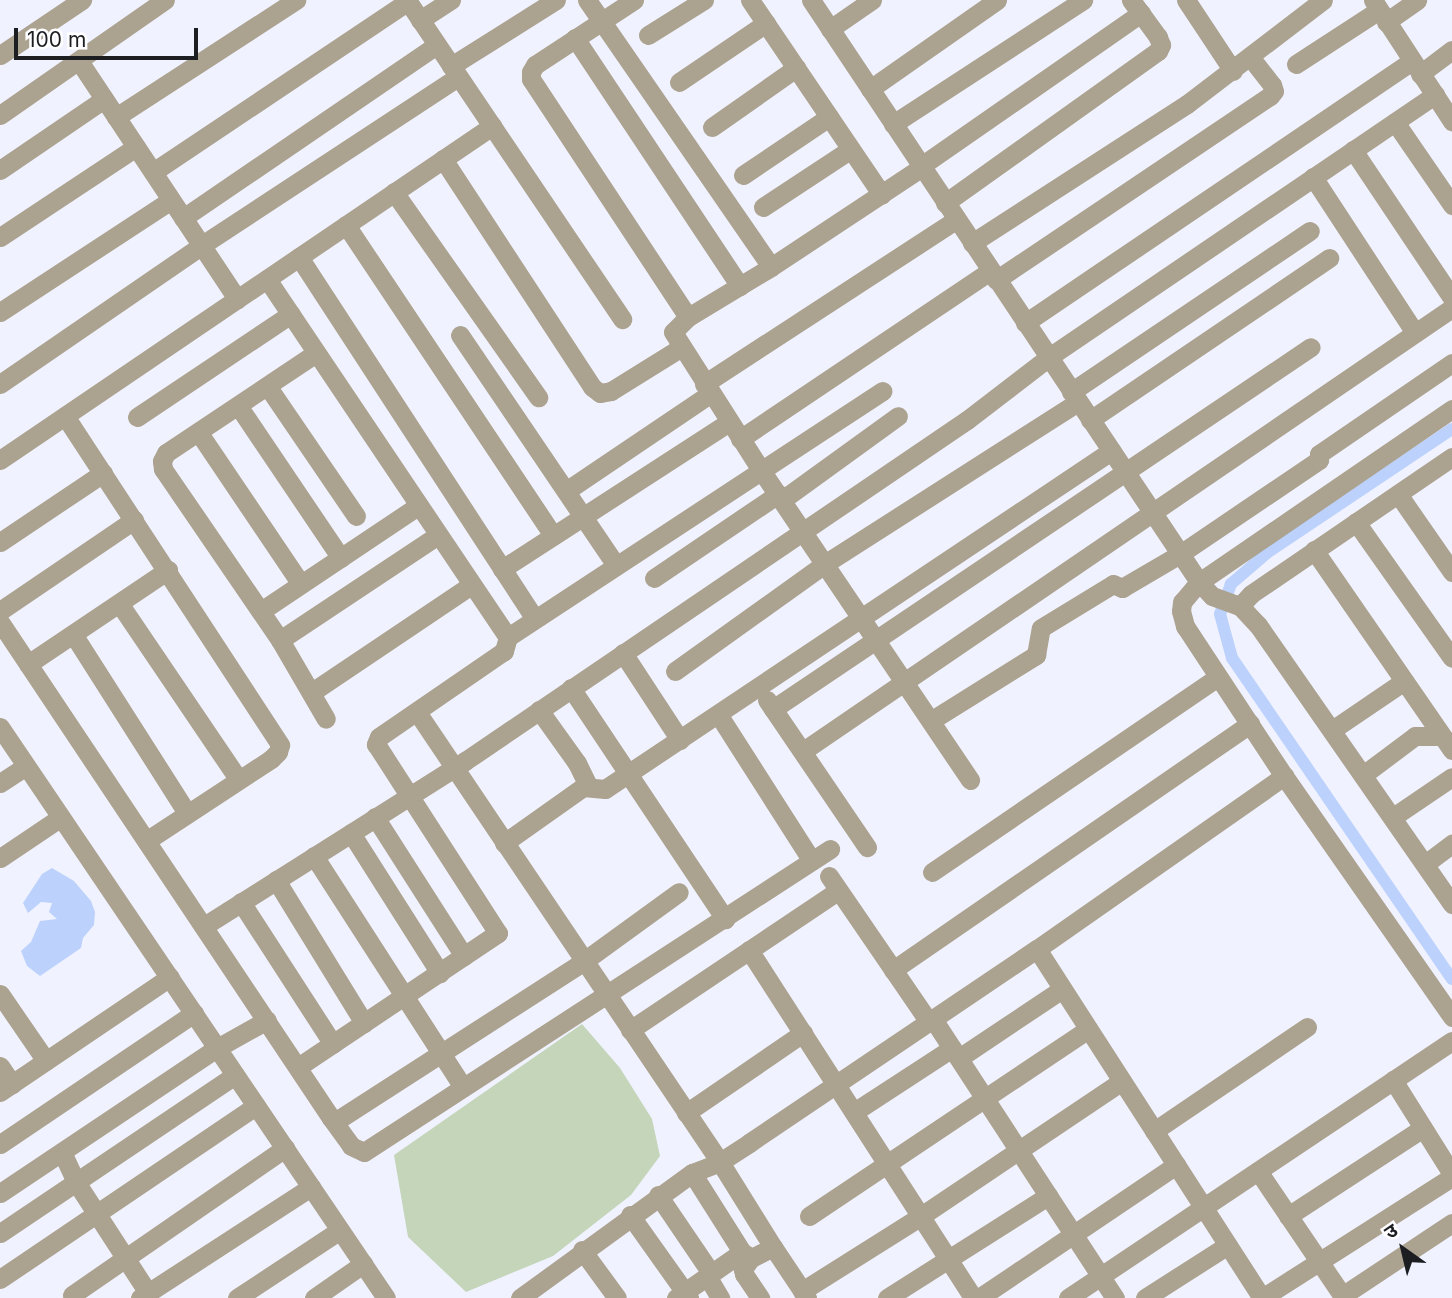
<!DOCTYPE html>
<meta charset="utf-8">
<style>
body{margin:0}
#map{position:relative;width:1452px;height:1298px;overflow:hidden;background:#f0f3ff;font-family:Inter,"Noto Sans Devanagari",sans-serif}
div>[style]{position:absolute}
.green>*{inset:0;background:#c4d5b9}
.water>*{inset:0;background:#bcd1fb}
.canal>*{height:12px;margin:-6px;padding:0 6px;transform-origin:6px;border-radius:6px;background:#bcd1fb}
.minor>*{height:19px;margin:-9.5px;padding:0 9.5px;transform-origin:9.5px;border-radius:9.5px;background:#aca290}
span{translate:-50% -50%;white-space:nowrap;text-align:center;line-height:1.15;-webkit-text-stroke:5px #fff;paint-order:stroke}
.north{position:absolute;left:1368px;top:1214px;width:70px;height:70px;-webkit-text-stroke:5px #fff;paint-order:stroke;rotate:326deg;font-size:19px;font-weight:700;line-height:28px;text-align:center;color:#1d1e22}
.north::after{content:'';display:block;margin:auto;width:24px;height:32px;background:#1d1e22;clip-path:polygon(50% 0,100% 100%,50% 72%,0 100%)}
.scale{position:absolute;left:14px;top:28px;width:184px;height:32px;box-sizing:border-box;border:4px solid #1d1e22;border-top:0;padding-left:9px;font-size:21px;line-height:24px;white-space:nowrap;color:#1d1e22;-webkit-text-stroke:5px #fff;paint-order:stroke}
</style>
<div id="map">
<div class="green">
<i style="clip-path:polygon(582px 1024px,620px 1068px,652px 1119px,660px 1156px,631px 1195px,553px 1256px,466px 1292px,408px 1237px,394px 1155px)"></i>
</div>
<div class="water">
<i style="clip-path:polygon(52px 868px,74px 881px,91px 901px,95px 912px,94px 925px,83px 938px,81px 948px,40px 976px,27px 966px,21px 951px,31px 942px,40px 921px,57px 919px,49px 912px,52px 903px,41px 902px,28px 913px,23px 903px,42px 874px)"></i>
</div>
<div class="canal">
<i style="left:1452px;top:429px;width:223px;rotate:146.2deg"></i>
<i style="left:1267px;top:553px;width:48px;rotate:139.3deg"></i>
<i style="left:1231px;top:584px;width:32px;rotate:110deg"></i>
<i style="left:1220px;top:614px;width:46px;rotate:74.7deg"></i>
<i style="left:1232px;top:658px;width:389px;rotate:55.6deg"></i>
</div>
<div class="minor">
<i style="left:407px;top:0;width:385px;rotate:56deg"></i>
<i style="left:587px;top:0;width:324px;rotate:55.4deg"></i>
<i style="left:634px;top:0;width:118px;rotate:146.7deg"></i>
<i style="left:535px;top:65px;width:8px;rotate:120deg"></i>
<i style="left:531px;top:72px;width:7px;rotate:90deg"></i>
<i style="left:531px;top:79px;width:285px;rotate:56.6deg"></i>
<i style="left:750px;top:0;width:235px;rotate:55.9deg"></i>
<i style="left:811px;top:0;width:699px;rotate:56.31deg"></i>
<i style="left:1199px;top:582px;width:19px;rotate:47deg"></i>
<i style="left:1212px;top:596px;width:30px;rotate:20deg"></i>
<i style="left:1240px;top:606px;width:26px;rotate:47deg"></i>
<i style="left:1258px;top:625px;width:340px;rotate:55.2deg"></i>
<i style="left:1186px;top:0;width:85px;rotate:56.5deg"></i>
<i style="left:1373px;top:0;width:145px;rotate:56.9deg"></i>
<i style="left:420px;top:20px;width:37px;rotate:-33deg"></i>
<i style="left:1386px;top:22px;width:38px;rotate:-35deg"></i>
<i style="left:830px;top:29px;width:51px;rotate:-34.6deg"></i>
<i style="left:648px;top:35px;width:66px;rotate:-32deg"></i>
<i style="left:575px;top:38px;width:298px;rotate:56.4deg"></i>
<i style="left:0;top:55px;width:99px;rotate:-33.9deg"></i>
<i style="left:79px;top:61px;width:286px;rotate:56.4deg"></i>
<i style="left:1296px;top:64px;width:99px;rotate:-33deg"></i>
<i style="left:451px;top:66px;width:124px;rotate:-32.2deg"></i>
<i style="left:1420px;top:74px;width:40px;rotate:-37deg"></i>
<i style="left:679px;top:82px;width:105px;rotate:-34.1deg"></i>
<i style="left:870px;top:89px;width:155px;rotate:-35deg"></i>
<i style="left:0;top:115px;width:201px;rotate:-34.9deg"></i>
<i style="left:116px;top:117px;width:215px;rotate:-33deg"></i>
<i style="left:1395px;top:122px;width:101px;rotate:55.5deg"></i>
<i style="left:893px;top:124px;width:227px;rotate:-33.1deg"></i>
<i style="left:712px;top:127px;width:103px;rotate:-35.1deg"></i>
<i style="left:1353px;top:150px;width:178px;rotate:56.2deg"></i>
<i style="left:443px;top:159px;width:272px;rotate:56.8deg"></i>
<i style="left:592px;top:387px;width:10px;rotate:37deg"></i>
<i style="left:600px;top:393px;width:11px;rotate:-10deg"></i>
<i style="left:611px;top:391px;width:81px;rotate:-31.9deg"></i>
<i style="left:921px;top:166px;width:268px;rotate:-34.8deg"></i>
<i style="left:922px;top:167px;width:181px;rotate:146.5deg"></i>
<i style="left:771px;top:267px;width:97px;rotate:148.9deg"></i>
<i style="left:688px;top:317px;width:21px;rotate:135deg"></i>
<i style="left:673px;top:332px;width:164px;rotate:57.5deg"></i>
<i style="left:761px;top:470px;width:374px;rotate:56deg"></i>
<i style="left:0;top:170px;width:126px;rotate:-34.3deg"></i>
<i style="left:153px;top:172px;width:307px;rotate:-33.8deg"></i>
<i style="left:743px;top:175px;width:104px;rotate:-34deg"></i>
<i style="left:1313px;top:177px;width:186px;rotate:56.8deg"></i>
<i style="left:394px;top:192px;width:251px;rotate:54.9deg"></i>
<i style="left:945px;top:203px;width:262px;rotate:-35.5deg"></i>
<i style="left:1158px;top:51px;width:7px;rotate:-63deg"></i>
<i style="left:1161px;top:45px;width:9px;rotate:-111deg"></i>
<i style="left:1158px;top:37px;width:46px;rotate:-126.1deg"></i>
<i style="left:763px;top:207px;width:105px;rotate:-33.4deg"></i>
<i style="left:183px;top:218px;width:307px;rotate:-34.3deg"></i>
<i style="left:346px;top:225px;width:373px;rotate:56.3deg"></i>
<i style="left:0;top:237px;width:163px;rotate:-33.5deg"></i>
<i style="left:972px;top:243px;width:256px;rotate:-32.9deg"></i>
<i style="left:1187px;top:104px;width:171px;rotate:-37.4deg"></i>
<i style="left:299px;top:257px;width:432px;rotate:56.9deg"></i>
<i style="left:267px;top:279px;width:432px;rotate:56.1deg"></i>
<i style="left:508px;top:637px;width:15px;rotate:106deg"></i>
<i style="left:504px;top:651px;width:152px;rotate:145.5deg"></i>
<i style="left:379px;top:737px;width:8px;rotate:113deg"></i>
<i style="left:376px;top:744px;width:225px;rotate:57.2deg"></i>
<i style="left:498px;top:933px;width:241px;rotate:146.2deg"></i>
<i style="left:996px;top:280px;width:330px;rotate:-33.9deg"></i>
<i style="left:1270px;top:96px;width:6px;rotate:-51deg"></i>
<i style="left:1274px;top:91px;width:6px;rotate:-108deg"></i>
<i style="left:1272px;top:85px;width:34px;rotate:-128deg"></i>
<i style="left:0;top:312px;width:204px;rotate:-33.2deg"></i>
<i style="left:1025px;top:323px;width:467px;rotate:-34.1deg"></i>
<i style="left:460px;top:335px;width:278px;rotate:55.9deg"></i>
<i style="left:316px;top:353px;width:180px;rotate:146.3deg"></i>
<i style="left:166px;top:453px;width:9px;rotate:117deg"></i>
<i style="left:162px;top:461px;width:8px;rotate:83deg"></i>
<i style="left:163px;top:469px;width:207px;rotate:55.6deg"></i>
<i style="left:280px;top:640px;width:91px;rotate:59.8deg"></i>
<i style="left:0;top:384px;width:245px;rotate:-34.5deg"></i>
<i style="left:202px;top:245px;width:306px;rotate:-33.3deg"></i>
<i style="left:704px;top:384px;width:301px;rotate:-33.1deg"></i>
<i style="left:268px;top:387px;width:156px;rotate:55.7deg"></i>
<i style="left:1071px;top:392px;width:288px;rotate:-34deg"></i>
<i style="left:239px;top:407px;width:182px;rotate:56deg"></i>
<i style="left:1452px;top:409px;width:306px;rotate:145.6deg"></i>
<i style="left:1199px;top:582px;width:26px;rotate:130deg"></i>
<i style="left:1182px;top:602px;width:9px;rotate:96deg"></i>
<i style="left:1181px;top:611px;width:16px;rotate:75deg"></i>
<i style="left:1185px;top:626px;width:180px;rotate:56.6deg"></i>
<i style="left:1284px;top:776px;width:294px;rotate:55.1deg"></i>
<i style="left:65px;top:416px;width:393px;rotate:56.8deg"></i>
<i style="left:280px;top:745px;width:7px;rotate:106deg"></i>
<i style="left:278px;top:752px;width:10px;rotate:135deg"></i>
<i style="left:271px;top:759px;width:149px;rotate:146.7deg"></i>
<i style="left:137px;top:417px;width:185px;rotate:-33.8deg"></i>
<i style="left:1090px;top:420px;width:289px;rotate:-34.1deg"></i>
<i style="left:199px;top:433px;width:182px;rotate:56deg"></i>
<i style="left:740px;top:439px;width:301px;rotate:-33.9deg"></i>
<i style="left:0;top:460px;width:595px;rotate:-34.17deg"></i>
<i style="left:566px;top:491px;width:174px;rotate:-34deg"></i>
<i style="left:1398px;top:494px;width:95px;rotate:55.3deg"></i>
<i style="left:782px;top:500px;width:143px;rotate:-35.9deg"></i>
<i style="left:1356px;top:522px;width:166px;rotate:54.8deg"></i>
<i style="left:0;top:542px;width:124px;rotate:-33.8deg"></i>
<i style="left:1314px;top:550px;width:243px;rotate:55.4deg"></i>
<i style="left:502px;top:569px;width:270px;rotate:-32.9deg"></i>
<i style="left:654px;top:578px;width:150px;rotate:-34.1deg"></i>
<i style="left:119px;top:603px;width:212px;rotate:55.9deg"></i>
<i style="left:1240px;top:606px;width:16px;rotate:-47deg"></i>
<i style="left:1251px;top:594px;width:243px;rotate:-34.3deg"></i>
<i style="left:0;top:611px;width:162px;rotate:-34.2deg"></i>
<i style="left:261px;top:611px;width:189px;rotate:-33.8deg"></i>
<i style="left:0;top:622px;width:596px;rotate:56.28deg"></i>
<i style="left:331px;top:1118px;width:6px;rotate:31deg"></i>
<i style="left:336px;top:1121px;width:295px;rotate:-32.8deg"></i>
<i style="left:584px;top:961px;width:117px;rotate:-36deg"></i>
<i style="left:73px;top:634px;width:212px;rotate:57.5deg"></i>
<i style="left:508px;top:637px;width:448px;rotate:-33.3deg"></i>
<i style="left:280px;top:640px;width:190px;rotate:-33.6deg"></i>
<i style="left:623px;top:653px;width:104px;rotate:56.8deg"></i>
<i style="left:28px;top:664px;width:169px;rotate:-33.9deg"></i>
<i style="left:675px;top:671px;width:186px;rotate:-35.6deg"></i>
<i style="left:826px;top:563px;width:299px;rotate:-32.6deg"></i>
<i style="left:571px;top:688px;width:278px;rotate:56.3deg"></i>
<i style="left:312px;top:692px;width:192px;rotate:-33.9deg"></i>
<i style="left:767px;top:700px;width:178px;rotate:55.8deg"></i>
<i style="left:773px;top:709px;width:648px;rotate:-33.94deg"></i>
<i style="left:539px;top:710px;width:65px;rotate:54.4deg"></i>
<i style="left:577px;top:763px;width:25px;rotate:64deg"></i>
<i style="left:417px;top:712px;width:543px;rotate:56.05deg"></i>
<i style="left:720px;top:1162px;width:100px;rotate:58.1deg"></i>
<i style="left:718px;top:714px;width:174px;rotate:57.4deg"></i>
<i style="left:932px;top:720px;width:123px;rotate:-32deg"></i>
<i style="left:1036px;top:655px;width:27px;rotate:-80deg"></i>
<i style="left:1041px;top:628px;width:84px;rotate:-31.4deg"></i>
<i style="left:1113px;top:584px;width:10px;rotate:24deg"></i>
<i style="left:1122px;top:588px;width:67px;rotate:-30.4deg"></i>
<i style="left:1180px;top:554px;width:168px;rotate:-34.1deg"></i>
<i style="left:1319px;top:460px;width:6px;rotate:-90deg"></i>
<i style="left:1319px;top:454px;width:161px;rotate:-34.4deg"></i>
<i style="left:0;top:727px;width:689px;rotate:55.94deg"></i>
<i style="left:1332px;top:730px;width:87px;rotate:-34.2deg"></i>
<i style="left:803px;top:751px;width:786px;rotate:-34.32deg"></i>
<i style="left:1363px;top:775px;width:65px;rotate:-36.9deg"></i>
<i style="left:1415px;top:736px;width:27px"></i>
<i style="left:0;top:783px;width:31px;rotate:-33deg"></i>
<i style="left:375px;top:817px;width:165px;rotate:57.4deg"></i>
<i style="left:1393px;top:817px;width:71px;rotate:-34.1deg"></i>
<i style="left:351px;top:833px;width:166px;rotate:57.6deg"></i>
<i style="left:504px;top:843px;width:97px;rotate:-35.3deg"></i>
<i style="left:583px;top:787px;width:22px;rotate:5deg"></i>
<i style="left:605px;top:789px;width:609px;rotate:-33.74deg"></i>
<i style="left:314px;top:856px;width:275px;rotate:57.2deg"></i>
<i style="left:0;top:858px;width:73px;rotate:-33.9deg"></i>
<i style="left:1425px;top:864px;width:34px;rotate:-37deg"></i>
<i style="left:932px;top:872px;width:346px;rotate:-34.3deg"></i>
<i style="left:829px;top:876px;width:177px;rotate:55.6deg"></i>
<i style="left:276px;top:880px;width:168px;rotate:58.4deg"></i>
<i style="left:241px;top:902px;width:169px;rotate:57.1deg"></i>
<i style="left:204px;top:926px;width:309px;rotate:-32.3deg"></i>
<i style="left:465px;top:761px;width:607px;rotate:-34.19deg"></i>
<i style="left:967px;top:420px;width:103px;rotate:-37.5deg"></i>
<i style="left:1049px;top:357px;width:467px;rotate:-34.2deg"></i>
<i style="left:1037px;top:949px;width:415px;rotate:57.2deg"></i>
<i style="left:749px;top:950px;width:414px;rotate:57.2deg"></i>
<i style="left:893px;top:970px;width:434px;rotate:-34.6deg"></i>
<i style="left:0;top:994px;width:81px;rotate:55.5deg"></i>
<i style="left:933px;top:1019px;width:333px;rotate:56.9deg"></i>
<i style="left:630px;top:1030px;width:250px;rotate:-33.8deg"></i>
<i style="left:959px;top:1058px;width:124px;rotate:-33.8deg"></i>
<i style="left:0;top:1066px;width:22px;rotate:56deg"></i>
<i style="left:1393px;top:1080px;width:111px;rotate:57.9deg"></i>
<i style="left:0;top:1092px;width:205px;rotate:-34.1deg"></i>
<i style="left:854px;top:1112px;width:117px;rotate:-33.1deg"></i>
<i style="left:686px;top:1113px;width:142px;rotate:-34.4deg"></i>
<i style="left:331px;top:1118px;width:34px;rotate:54deg"></i>
<i style="left:351px;top:1146px;width:14px;rotate:25deg"></i>
<i style="left:364px;top:1152px;width:556px;rotate:-33.03deg"></i>
<i style="left:1154px;top:1131px;width:185px;rotate:-34.2deg"></i>
<i style="left:0;top:1144px;width:234px;rotate:-34deg"></i>
<i style="left:62px;top:1152px;width:33px;rotate:65deg"></i>
<i style="left:76px;top:1182px;width:132px;rotate:57deg"></i>
<i style="left:1258px;top:1171px;width:153px;rotate:55.9deg"></i>
<i style="left:0;top:1193px;width:261px;rotate:-33.8deg"></i>
<i style="left:217px;top:1048px;width:57px;rotate:-29.2deg"></i>
<i style="left:658px;top:1195px;width:94px;rotate:55.8deg"></i>
<i style="left:630px;top:1215px;width:102px;rotate:54.6deg"></i>
<i style="left:809px;top:1216px;width:336px;rotate:-33.8deg"></i>
<i style="left:1288px;top:1216px;width:161px;rotate:-33.1deg"></i>
<i style="left:0;top:1233px;width:283px;rotate:-33.9deg"></i>
<i style="left:582px;top:1250px;width:59px;rotate:53.9deg"></i>
<i style="left:751px;top:1258px;width:14px;rotate:126deg"></i>
<i style="left:743px;top:1269px;width:5px;rotate:79deg"></i>
<i style="left:744px;top:1274px;width:29px;rotate:56deg"></i>
<i style="left:707px;top:1276px;width:26px;rotate:59deg"></i>
<i style="left:0;top:1279px;width:309px;rotate:-34.1deg"></i>
<i style="left:802px;top:1291px;width:141px;rotate:-32.2deg"></i>
<i style="left:921px;top:1216px;width:242px;rotate:-33.9deg"></i>
<i style="left:72px;top:1295px;width:259px;rotate:-34.6deg"></i>
<i style="left:1342px;top:1296px;width:132px;rotate:-33.6deg"></i>
<i style="left:140px;top:1298px;width:204px;rotate:-33deg"></i>
<i style="left:237px;top:1298px;width:123px;rotate:-33.4deg"></i>
<i style="left:314px;top:1298px;width:60px;rotate:-34.8deg"></i>
<i style="left:520px;top:1298px;width:213px;rotate:-36deg"></i>
<i style="left:676px;top:1298px;width:80px;rotate:-34.9deg"></i>
<i style="left:807px;top:1298px;width:61px;rotate:-123.7deg"></i>
<i style="left:773px;top:1247px;width:25px;rotate:153deg"></i>
<i style="left:751px;top:1258px;width:11px;rotate:-146deg"></i>
<i style="left:742px;top:1252px;width:93px;rotate:-122.3deg"></i>
<i style="left:692px;top:1173px;width:30px;rotate:-21deg"></i>
<i style="left:720px;top:1162px;width:35px;rotate:-33deg"></i>
<i style="left:749px;top:1143px;width:347px;rotate:-34deg"></i>
<i style="left:1037px;top:949px;width:302px;rotate:-35deg"></i>
<i style="left:887px;top:1298px;width:191px;rotate:-32.4deg"></i>
<i style="left:979px;top:1298px;width:238px;rotate:-34deg"></i>
<i style="left:1068px;top:1298px;width:462px;rotate:-33.8deg"></i>
<i style="left:1145px;top:1298px;width:98px;rotate:-32.6deg"></i>
<i style="left:1262px;top:1298px;width:225px;rotate:-32.5deg"></i>
</div>
<div class="north">उ</div>
<div class="scale">100 m</div>
</div>
